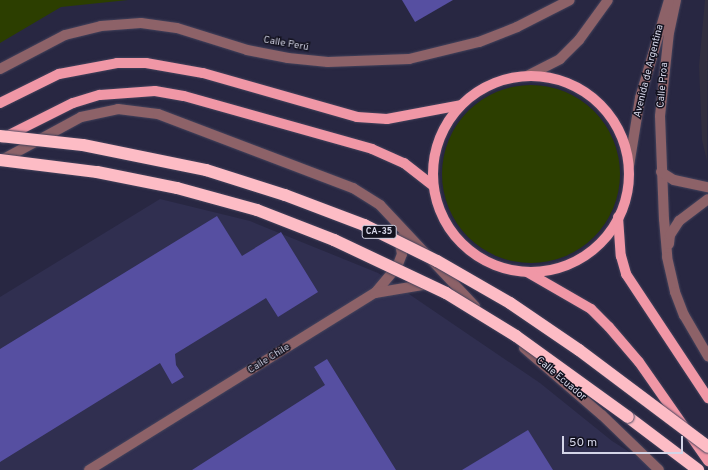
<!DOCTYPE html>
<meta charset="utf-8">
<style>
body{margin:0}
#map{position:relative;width:708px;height:470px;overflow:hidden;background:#282742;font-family:Overpass,sans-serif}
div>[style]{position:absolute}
.built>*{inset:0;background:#302f50}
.education>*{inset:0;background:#322f40}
.green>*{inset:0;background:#2c3e00}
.round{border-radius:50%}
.building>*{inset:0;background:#564fa1}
.roads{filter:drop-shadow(0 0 1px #44435c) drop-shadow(0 0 1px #44435c)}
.minor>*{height:10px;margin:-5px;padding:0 5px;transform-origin:5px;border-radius:5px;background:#8d6268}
.major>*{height:10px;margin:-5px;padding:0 5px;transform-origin:5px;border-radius:5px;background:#f097a6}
.major>.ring{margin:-5px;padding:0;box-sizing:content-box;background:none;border:10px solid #f097a6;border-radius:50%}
.highway>*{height:12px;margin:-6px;padding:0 6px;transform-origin:6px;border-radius:6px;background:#fdbcc5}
.bridges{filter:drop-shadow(0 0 1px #44435c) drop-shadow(0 0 1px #44435c)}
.highway-bridge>*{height:12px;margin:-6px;padding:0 6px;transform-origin:6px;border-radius:6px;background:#fdbcc5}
span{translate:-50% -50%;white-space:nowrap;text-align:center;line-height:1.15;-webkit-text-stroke:3px #12111e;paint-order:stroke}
.shield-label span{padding:1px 3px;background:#12111e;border:1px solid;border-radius:3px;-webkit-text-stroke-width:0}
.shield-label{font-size:9px;color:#d4d5e7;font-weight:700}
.street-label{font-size:10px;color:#d4d5e7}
.scale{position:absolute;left:562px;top:436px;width:121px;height:18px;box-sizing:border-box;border:2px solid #d4d5e7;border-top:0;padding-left:5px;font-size:12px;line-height:14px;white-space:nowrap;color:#d4d5e7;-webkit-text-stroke:3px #12111e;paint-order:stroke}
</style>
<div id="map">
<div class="built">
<i style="clip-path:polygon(160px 199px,250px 221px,378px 273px,540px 383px,612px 441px,658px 470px,0 470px,0 297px)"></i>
</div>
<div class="education">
<i style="clip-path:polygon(705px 0,708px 0,707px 161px,702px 140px,699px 66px)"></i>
</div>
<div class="green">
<i style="clip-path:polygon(0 0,128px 0,61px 7px,0 43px)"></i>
<i class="round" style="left:442px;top:85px;width:178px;height:178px"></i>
</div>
<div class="building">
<i style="clip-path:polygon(402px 0,453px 0,415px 22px)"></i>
<i style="clip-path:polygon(217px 216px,242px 256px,281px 232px,318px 292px,278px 317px,266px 298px,175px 354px,176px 365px,184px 377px,172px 384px,160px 363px,0 462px,0 349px)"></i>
<i style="clip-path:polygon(327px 359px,396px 470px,192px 470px,325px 385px,314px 367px)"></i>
<i style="clip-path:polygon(528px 430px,553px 470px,462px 470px)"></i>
</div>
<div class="roads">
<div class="minor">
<i style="left:676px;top:0;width:33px;rotate:102deg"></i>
<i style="left:669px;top:32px;width:84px;rotate:96.1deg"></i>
<i style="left:660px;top:116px;width:103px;rotate:87.8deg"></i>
<i style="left:664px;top:219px;width:38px;rotate:85deg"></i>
<i style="left:667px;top:257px;width:36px;rotate:77deg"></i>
<i style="left:675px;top:292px;width:25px;rotate:69deg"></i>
<i style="left:684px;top:315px;width:48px;rotate:59.7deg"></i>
<i style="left:0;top:69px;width:73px;rotate:-27.6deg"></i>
<i style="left:65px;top:35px;width:37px;rotate:-14deg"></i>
<i style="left:101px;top:26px;width:40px;rotate:-4.3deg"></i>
<i style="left:141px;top:23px;width:36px;rotate:8deg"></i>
<i style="left:177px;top:28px;width:73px;rotate:17.4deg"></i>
<i style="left:247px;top:50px;width:42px;rotate:11deg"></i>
<i style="left:288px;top:58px;width:40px;rotate:5.7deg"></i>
<i style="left:328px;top:62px;width:81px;rotate:-2.1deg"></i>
<i style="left:409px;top:59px;width:72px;rotate:-13.7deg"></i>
<i style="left:479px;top:42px;width:41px;rotate:-21.5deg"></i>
<i style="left:517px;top:27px;width:59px;rotate:-27deg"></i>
<i style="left:527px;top:76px;width:37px;rotate:-27deg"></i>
<i style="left:560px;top:59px;width:27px;rotate:-45deg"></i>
<i style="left:579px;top:40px;width:49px;rotate:-54.1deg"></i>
<i style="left:0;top:161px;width:92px;rotate:-28.5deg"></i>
<i style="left:81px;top:117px;width:38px;rotate:-12deg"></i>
<i style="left:118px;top:109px;width:40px;rotate:7.1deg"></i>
<i style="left:158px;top:114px;width:209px;rotate:20.8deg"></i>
<i style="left:353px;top:188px;width:32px;rotate:32deg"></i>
<i style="left:380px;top:205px;width:139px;rotate:46.8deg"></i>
<i style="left:629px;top:166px;width:69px;rotate:-80.8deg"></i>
<i style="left:640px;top:98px;width:102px;rotate:-73.5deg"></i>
<i style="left:661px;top:172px;width:15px;rotate:32deg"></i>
<i style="left:674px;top:180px;width:35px;rotate:12deg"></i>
<i style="left:669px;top:244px;width:9px;rotate:-84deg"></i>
<i style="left:670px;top:235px;width:17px;rotate:-57deg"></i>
<i style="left:679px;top:221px;width:36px;rotate:-37deg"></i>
<i style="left:375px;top:293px;width:34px;rotate:-50deg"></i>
<i style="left:397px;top:267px;width:14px;rotate:-69deg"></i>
<i style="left:402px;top:254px;width:16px;rotate:-101deg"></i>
<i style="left:524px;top:348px;width:103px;rotate:40.7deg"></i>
<i style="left:602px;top:415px;width:79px;rotate:44deg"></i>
<i style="left:89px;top:470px;width:336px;rotate:-31.8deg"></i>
<i style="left:375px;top:293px;width:54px;rotate:-9.6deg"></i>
</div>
<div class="major">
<i class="ring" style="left:433px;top:76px;width:186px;height:186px"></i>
<i style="left:0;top:103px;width:66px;rotate:-26.2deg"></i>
<i style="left:59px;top:74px;width:59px;rotate:-10.7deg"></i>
<i style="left:117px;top:63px;width:29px"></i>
<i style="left:146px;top:63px;width:58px;rotate:10deg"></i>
<i style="left:203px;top:73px;width:160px;rotate:15.9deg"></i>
<i style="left:357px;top:117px;width:30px;rotate:4deg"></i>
<i style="left:387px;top:119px;width:75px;rotate:-10.7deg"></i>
<i style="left:3px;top:138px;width:78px;rotate:-26.6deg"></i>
<i style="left:73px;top:103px;width:28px;rotate:-17deg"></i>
<i style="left:100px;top:95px;width:55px;rotate:-4.2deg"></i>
<i style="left:155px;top:91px;width:29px;rotate:10deg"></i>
<i style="left:184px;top:96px;width:195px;rotate:15.7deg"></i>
<i style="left:372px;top:149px;width:35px;rotate:24deg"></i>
<i style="left:404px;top:163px;width:37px;rotate:38deg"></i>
<i style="left:618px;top:217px;width:39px;rotate:86deg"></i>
<i style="left:621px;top:256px;width:19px;rotate:74deg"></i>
<i style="left:626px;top:274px;width:149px;rotate:56.5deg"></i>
<i style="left:527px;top:272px;width:74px;rotate:30deg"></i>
<i style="left:591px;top:309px;width:25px;rotate:45deg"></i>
<i style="left:609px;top:327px;width:46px;rotate:49.4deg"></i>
<i style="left:639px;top:362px;width:121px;rotate:55.1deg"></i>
</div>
<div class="highway">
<i style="left:628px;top:417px;width:88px;rotate:37.1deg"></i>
</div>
</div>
<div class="bridges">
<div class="highway-bridge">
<i style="left:0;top:136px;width:83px;rotate:6.2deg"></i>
<i style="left:83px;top:145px;width:126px;rotate:11.5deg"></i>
<i style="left:206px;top:170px;width:83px;rotate:17.6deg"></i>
<i style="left:285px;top:195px;width:85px;rotate:20.8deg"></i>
<i style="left:364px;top:225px;width:81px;rotate:26.3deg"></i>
<i style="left:437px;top:261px;width:84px;rotate:29.9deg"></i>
<i style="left:510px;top:303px;width:83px;rotate:34.3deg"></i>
<i style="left:579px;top:350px;width:161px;rotate:36.9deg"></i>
<i style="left:0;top:160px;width:98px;rotate:7.1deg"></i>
<i style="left:97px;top:172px;width:82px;rotate:11.3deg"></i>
<i style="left:177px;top:188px;width:83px;rotate:15.4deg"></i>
<i style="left:257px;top:210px;width:83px;rotate:21.3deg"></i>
<i style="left:334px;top:240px;width:124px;rotate:25.3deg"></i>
<i style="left:446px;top:293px;width:82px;rotate:31.6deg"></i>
<i style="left:516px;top:336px;width:138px;rotate:35.9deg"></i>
</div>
</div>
<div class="shield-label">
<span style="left:379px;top:232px">CA-35</span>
</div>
<div class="street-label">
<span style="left:286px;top:44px;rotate:10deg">Calle Perú</span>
<span style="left:649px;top:71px;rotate:-76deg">Avenida de Argentina</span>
<span style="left:663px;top:85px;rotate:-85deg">Calle Proa</span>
<span style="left:269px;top:359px;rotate:-32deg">Calle Chile</span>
<span style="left:561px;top:379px;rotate:40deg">Calle Ecuador</span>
</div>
<div class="scale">50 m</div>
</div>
